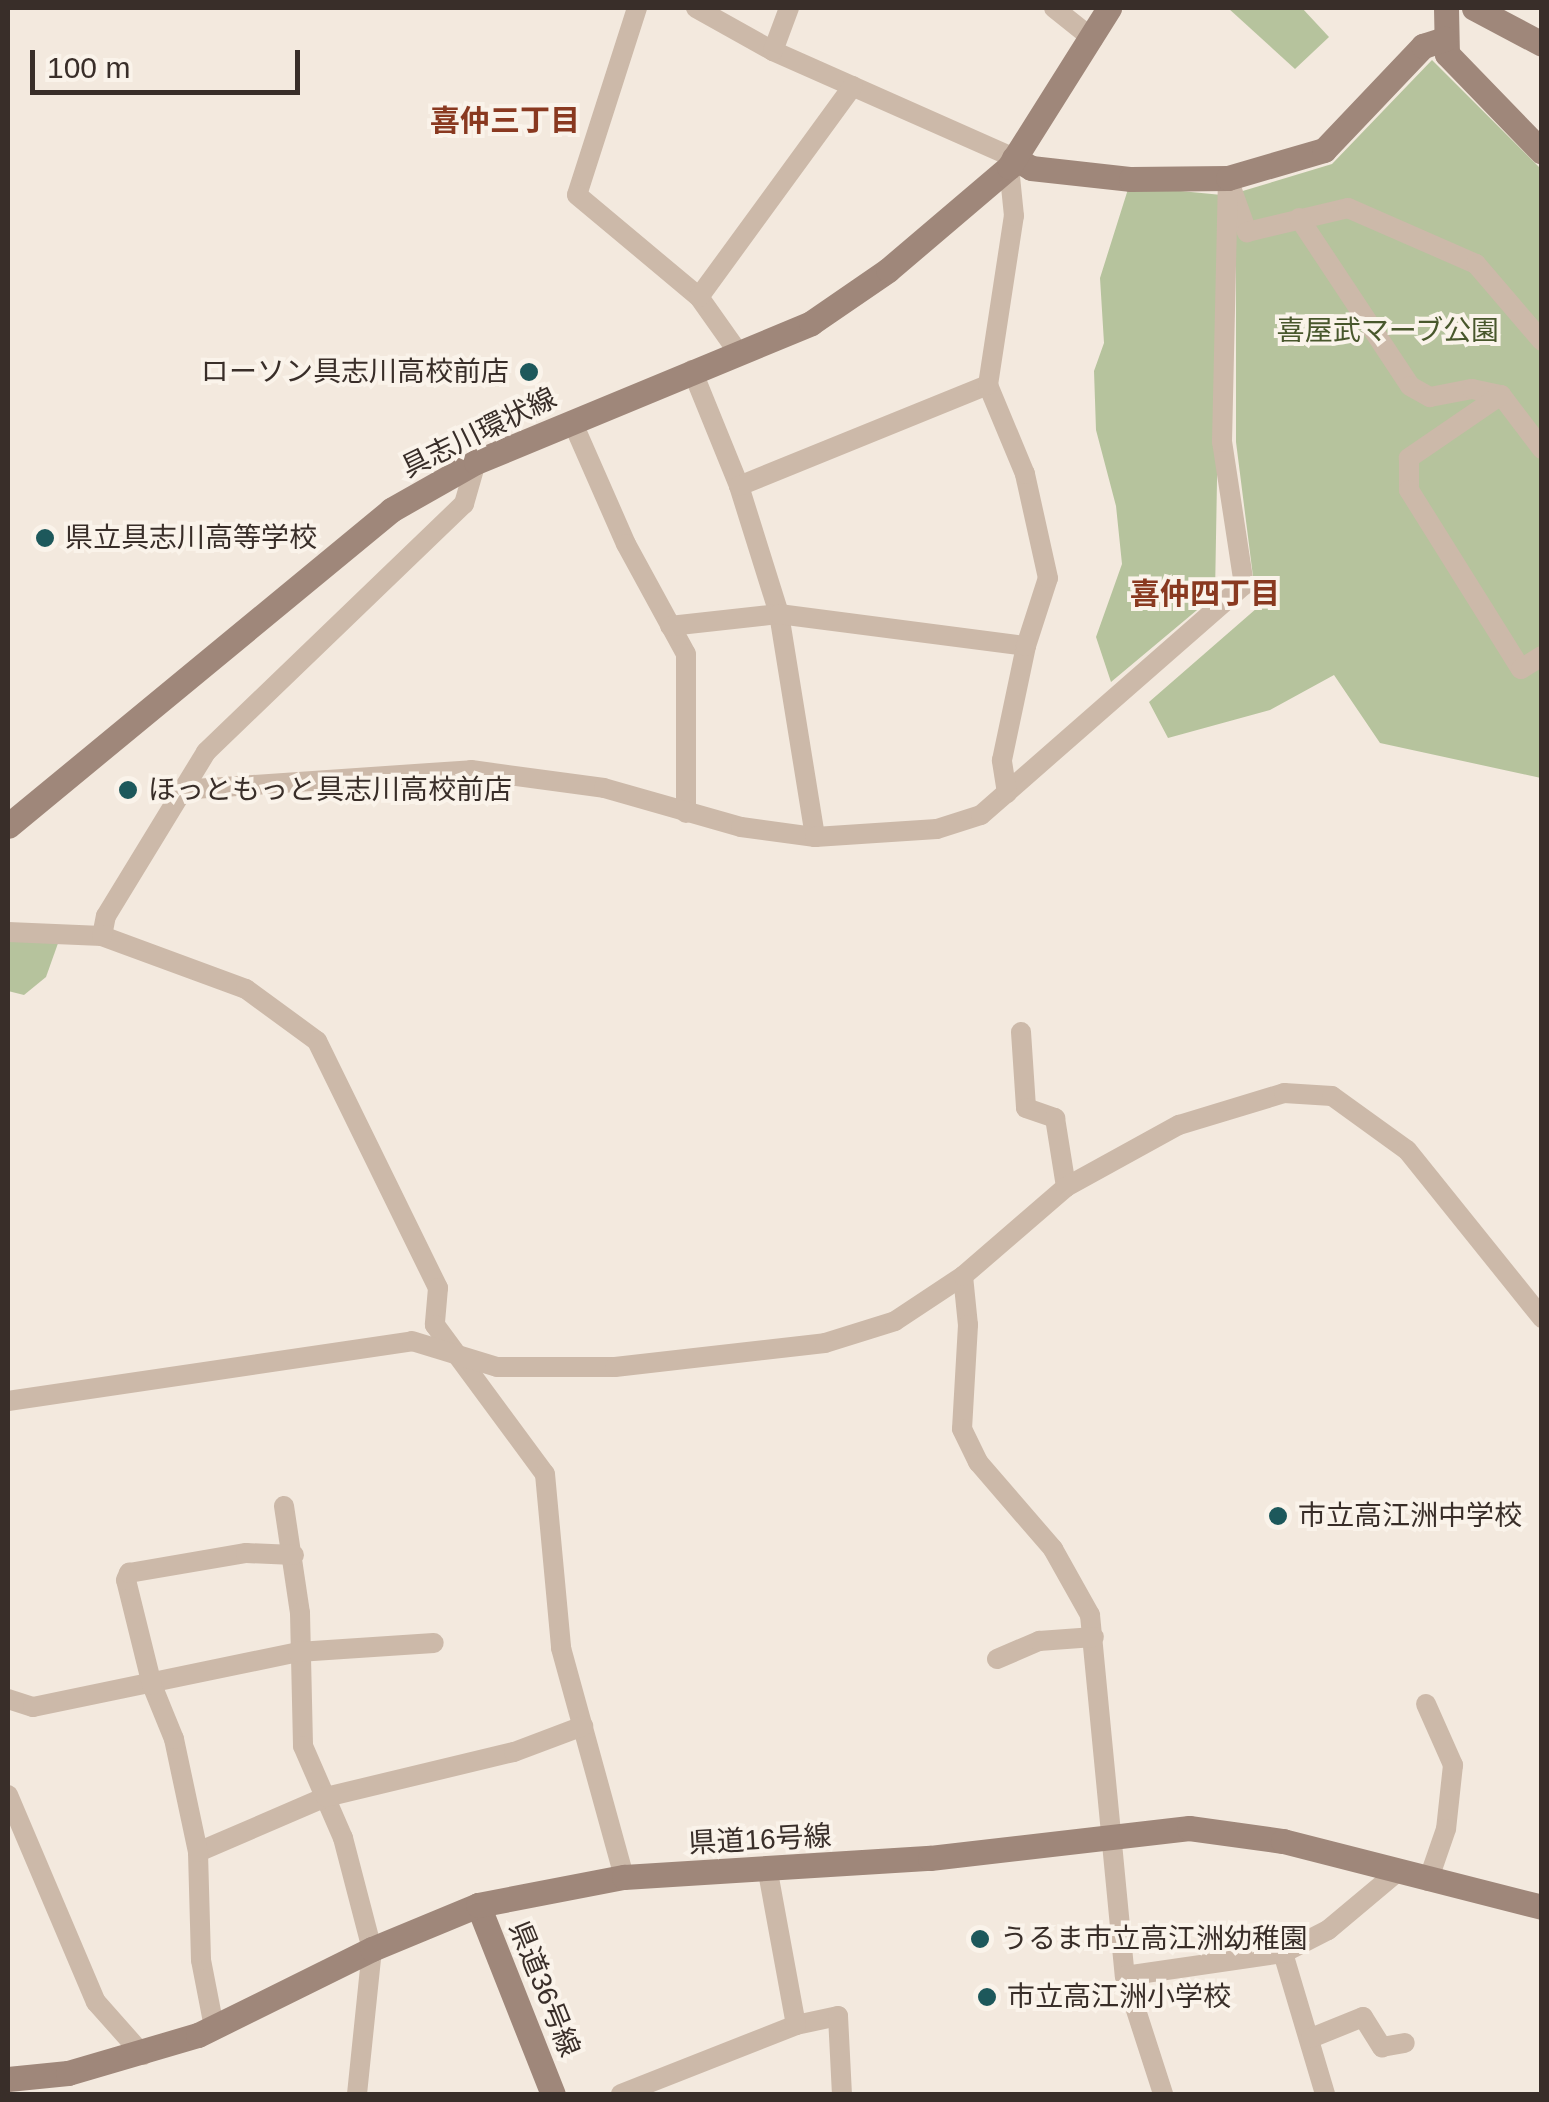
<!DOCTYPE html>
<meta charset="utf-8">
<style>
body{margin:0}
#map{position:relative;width:1549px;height:2102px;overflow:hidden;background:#f3e9de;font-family:Arial,"Noto Sans JP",sans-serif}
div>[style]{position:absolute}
.green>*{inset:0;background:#b6c39d}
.street>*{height:20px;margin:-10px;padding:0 10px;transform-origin:10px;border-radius:10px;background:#ccb9a9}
.secondary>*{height:25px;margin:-12.5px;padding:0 12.5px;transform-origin:12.5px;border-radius:12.5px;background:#9f877a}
.dots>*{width:28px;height:28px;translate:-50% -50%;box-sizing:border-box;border:5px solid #faf3ea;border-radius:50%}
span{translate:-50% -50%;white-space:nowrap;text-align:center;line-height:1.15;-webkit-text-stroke:8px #faf3ea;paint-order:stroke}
.park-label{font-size:28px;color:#48572c}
.poi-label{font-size:28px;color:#392e29}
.right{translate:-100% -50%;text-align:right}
.left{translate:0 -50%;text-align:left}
.street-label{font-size:28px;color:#392e29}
.neighbourhood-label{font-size:30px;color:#893920;font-weight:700}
.frame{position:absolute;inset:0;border:10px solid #392e29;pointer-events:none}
.scale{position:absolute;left:30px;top:50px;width:270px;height:45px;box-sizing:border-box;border:5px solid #392e29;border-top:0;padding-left:12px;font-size:30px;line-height:35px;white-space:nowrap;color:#392e29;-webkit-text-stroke:8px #faf3ea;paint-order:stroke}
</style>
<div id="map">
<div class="green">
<i style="clip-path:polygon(1228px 8px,1302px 8px,1329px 37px,1295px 69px)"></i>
<i style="clip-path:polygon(1432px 60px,1541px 169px,1541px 778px,1380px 743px,1334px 675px,1270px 710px,1168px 738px,1149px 702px,1257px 608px,1236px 442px,1236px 193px,1332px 164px)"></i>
<i style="clip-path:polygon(1129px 186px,1222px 195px,1215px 595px,1111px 682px,1096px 637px,1122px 564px,1116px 506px,1096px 430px,1094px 371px,1104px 343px,1100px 278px)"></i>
<i style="clip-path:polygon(8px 932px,62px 932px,46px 977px,24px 995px,8px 991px)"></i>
</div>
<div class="street">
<i style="left:637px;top:8px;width:196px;rotate:107.8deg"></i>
<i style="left:577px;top:195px;width:159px;rotate:39.9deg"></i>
<i style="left:699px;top:297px;width:71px;rotate:54.7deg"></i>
<i style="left:696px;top:8px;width:88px;rotate:29.2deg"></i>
<i style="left:773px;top:51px;width:264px;rotate:23.9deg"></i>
<i style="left:1054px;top:8px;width:50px;rotate:38.5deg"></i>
<i style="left:773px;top:51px;width:46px;rotate:-69.6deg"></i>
<i style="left:1232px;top:190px;width:45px;rotate:70.3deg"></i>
<i style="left:1247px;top:232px;width:104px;rotate:-13.4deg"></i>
<i style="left:1348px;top:208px;width:140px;rotate:23.6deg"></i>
<i style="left:1476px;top:264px;width:101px;rotate:49.4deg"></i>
<i style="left:1299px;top:218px;width:201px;rotate:56.5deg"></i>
<i style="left:1410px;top:386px;width:23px;rotate:29deg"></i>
<i style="left:1430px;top:397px;width:43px;rotate:-10.8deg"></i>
<i style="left:1472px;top:389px;width:30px;rotate:12deg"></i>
<i style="left:1501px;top:395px;width:68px;rotate:52.8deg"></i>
<i style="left:699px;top:297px;width:261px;rotate:-53.9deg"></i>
<i style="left:692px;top:370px;width:125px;rotate:67.9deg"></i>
<i style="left:739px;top:486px;width:134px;rotate:72.6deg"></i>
<i style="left:779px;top:614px;width:226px;rotate:80.8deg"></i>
<i style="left:1501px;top:395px;width:112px;rotate:145.6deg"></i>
<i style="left:1409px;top:458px;width:32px;rotate:90deg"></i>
<i style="left:1409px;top:490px;width:211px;rotate:58deg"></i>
<i style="left:1521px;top:669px;width:25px;rotate:-32deg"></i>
<i style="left:572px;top:421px;width:134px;rotate:66.3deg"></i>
<i style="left:626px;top:544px;width:125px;rotate:61.4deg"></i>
<i style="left:686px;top:654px;width:159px;rotate:90deg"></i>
<i style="left:739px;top:486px;width:269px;rotate:-22.1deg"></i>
<i style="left:670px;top:626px;width:110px;rotate:-6.3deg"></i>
<i style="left:779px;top:614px;width:249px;rotate:7.4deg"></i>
<i style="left:180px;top:790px;width:292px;rotate:-3.9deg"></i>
<i style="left:471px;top:770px;width:134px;rotate:7.7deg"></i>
<i style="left:604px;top:788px;width:142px;rotate:15.9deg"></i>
<i style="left:741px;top:827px;width:75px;rotate:7.7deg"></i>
<i style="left:815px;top:837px;width:122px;rotate:-3.8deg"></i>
<i style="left:937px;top:829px;width:46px;rotate:-17.7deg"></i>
<i style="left:981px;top:815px;width:349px;rotate:-41.2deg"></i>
<i style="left:1244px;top:585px;width:145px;rotate:-98.7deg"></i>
<i style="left:1222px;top:442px;width:264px;rotate:-88.7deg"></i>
<i style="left:1007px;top:793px;width:33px;rotate:-99deg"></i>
<i style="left:1002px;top:760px;width:116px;rotate:-78.1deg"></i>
<i style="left:1026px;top:646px;width:71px;rotate:-72.1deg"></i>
<i style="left:1048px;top:578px;width:107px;rotate:-102.5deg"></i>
<i style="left:1025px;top:474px;width:96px;rotate:-112.6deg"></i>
<i style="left:988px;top:385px;width:171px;rotate:-81.3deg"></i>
<i style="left:1014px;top:216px;width:49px;rotate:-95.8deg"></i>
<i style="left:8px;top:932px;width:94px;rotate:2.4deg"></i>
<i style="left:102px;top:936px;width:153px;rotate:20.2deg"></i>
<i style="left:246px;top:989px;width:88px;rotate:36.2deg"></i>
<i style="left:317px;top:1041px;width:275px;rotate:63.9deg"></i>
<i style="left:438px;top:1288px;width:37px;rotate:95deg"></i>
<i style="left:435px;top:1325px;width:185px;rotate:53.6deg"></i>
<i style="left:545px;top:1474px;width:175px;rotate:84.7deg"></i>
<i style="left:561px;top:1648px;width:238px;rotate:74.6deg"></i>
<i style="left:102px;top:936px;width:20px;rotate:-79deg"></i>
<i style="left:106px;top:916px;width:192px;rotate:-58.6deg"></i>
<i style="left:206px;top:752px;width:358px;rotate:-43.9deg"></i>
<i style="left:464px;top:504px;width:44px;rotate:-74.1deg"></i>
<i style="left:1021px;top:1032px;width:76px;rotate:86.2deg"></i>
<i style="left:1026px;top:1108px;width:31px;rotate:19deg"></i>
<i style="left:1055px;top:1118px;width:70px;rotate:80.9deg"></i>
<i style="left:963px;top:1276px;width:49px;rotate:84.2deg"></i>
<i style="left:968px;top:1325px;width:104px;rotate:93.3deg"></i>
<i style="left:962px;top:1429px;width:37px;rotate:64deg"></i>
<i style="left:978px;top:1462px;width:115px;rotate:49.2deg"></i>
<i style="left:1053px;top:1549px;width:76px;rotate:60.7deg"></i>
<i style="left:1090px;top:1615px;width:363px;rotate:84.5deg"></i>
<i style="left:1125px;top:1976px;width:124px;rotate:72.1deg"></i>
<i style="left:8px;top:1401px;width:408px;rotate:-8.4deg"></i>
<i style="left:412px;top:1341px;width:89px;rotate:17deg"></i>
<i style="left:497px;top:1367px;width:118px"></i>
<i style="left:615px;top:1367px;width:211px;rotate:-6.5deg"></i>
<i style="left:825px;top:1343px;width:73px;rotate:-17.4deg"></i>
<i style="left:895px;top:1321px;width:82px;rotate:-33.5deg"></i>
<i style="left:963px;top:1276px;width:136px;rotate:-40.8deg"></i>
<i style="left:1066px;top:1187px;width:129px;rotate:-28.8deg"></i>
<i style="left:1179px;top:1125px;width:110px;rotate:-16.9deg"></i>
<i style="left:1284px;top:1093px;width:48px;rotate:3.6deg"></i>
<i style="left:1332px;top:1096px;width:92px;rotate:35.8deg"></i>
<i style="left:1407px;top:1150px;width:216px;rotate:51.2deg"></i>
<i style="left:284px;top:1506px;width:108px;rotate:81.5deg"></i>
<i style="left:300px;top:1613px;width:133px;rotate:88.7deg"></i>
<i style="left:303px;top:1746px;width:100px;rotate:66.5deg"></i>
<i style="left:343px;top:1838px;width:115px;rotate:75.4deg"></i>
<i style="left:372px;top:1949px;width:146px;rotate:95.9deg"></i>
<i style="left:997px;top:1659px;width:46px;rotate:-23.2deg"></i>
<i style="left:1039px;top:1641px;width:55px;rotate:-4.2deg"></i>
<i style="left:8px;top:1699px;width:26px;rotate:18deg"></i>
<i style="left:33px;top:1707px;width:271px;rotate:-11.7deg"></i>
<i style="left:298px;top:1652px;width:136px;rotate:-3.8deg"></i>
<i style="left:1426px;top:1704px;width:67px;rotate:66.1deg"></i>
<i style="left:1453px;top:1765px;width:64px;rotate:96.2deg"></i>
<i style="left:1446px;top:1829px;width:55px;rotate:109.1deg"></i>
<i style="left:8px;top:1795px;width:225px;rotate:67deg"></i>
<i style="left:96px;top:2002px;width:71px;rotate:48.4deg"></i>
<i style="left:198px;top:1852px;width:139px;rotate:-23.3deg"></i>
<i style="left:326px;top:1797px;width:193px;rotate:-13.5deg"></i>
<i style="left:514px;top:1752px;width:74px;rotate:-20.6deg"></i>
<i style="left:1283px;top:1953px;width:147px;rotate:73.4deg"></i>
<i style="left:1125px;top:1976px;width:160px;rotate:-8.3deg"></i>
<i style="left:1283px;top:1953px;width:51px;rotate:-27.1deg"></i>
<i style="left:1328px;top:1930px;width:89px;rotate:-40deg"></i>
<i style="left:796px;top:2025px;width:43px;rotate:-12.1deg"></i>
<i style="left:838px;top:2016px;width:78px;rotate:87.1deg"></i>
<i style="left:214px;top:2027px;width:68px;rotate:-101deg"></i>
<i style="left:201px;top:1960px;width:108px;rotate:-91.6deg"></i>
<i style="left:198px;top:1852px;width:116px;rotate:-102deg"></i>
<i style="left:174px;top:1739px;width:58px;rotate:-112.2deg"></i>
<i style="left:152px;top:1685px;width:108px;rotate:-103.9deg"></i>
<i style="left:126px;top:1580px;width:8px;rotate:-67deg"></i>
<i style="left:129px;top:1573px;width:119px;rotate:-9.7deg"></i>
<i style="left:246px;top:1553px;width:48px;rotate:2.4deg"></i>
<i style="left:1311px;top:2038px;width:56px;rotate:-22deg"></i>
<i style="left:1363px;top:2017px;width:36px;rotate:58deg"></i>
<i style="left:1382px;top:2047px;width:23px;rotate:-10deg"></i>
<i style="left:621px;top:2094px;width:188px;rotate:-21.5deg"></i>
<i style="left:796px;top:2025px;width:156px;rotate:-100.4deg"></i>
</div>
<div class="secondary">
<i style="left:1446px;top:8px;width:46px;rotate:88.8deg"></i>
<i style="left:1447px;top:54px;width:136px;rotate:45.9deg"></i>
<i style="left:1474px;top:8px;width:77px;rotate:27.9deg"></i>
<i style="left:1014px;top:158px;width:20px;rotate:30deg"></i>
<i style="left:1031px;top:168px;width:101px;rotate:6.3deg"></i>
<i style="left:1131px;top:179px;width:97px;rotate:-0.6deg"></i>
<i style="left:1228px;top:178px;width:100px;rotate:-16.3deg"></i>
<i style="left:1324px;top:150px;width:144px;rotate:-46.4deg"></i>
<i style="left:1423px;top:46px;width:23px;rotate:-18deg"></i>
<i style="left:8px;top:826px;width:497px;rotate:-39.5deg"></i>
<i style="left:391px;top:510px;width:98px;rotate:-29.5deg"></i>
<i style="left:476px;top:462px;width:363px;rotate:-22.5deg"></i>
<i style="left:811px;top:323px;width:93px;rotate:-34.5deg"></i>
<i style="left:888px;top:270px;width:159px;rotate:-40.4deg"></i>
<i style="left:1009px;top:167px;width:188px;rotate:-57.8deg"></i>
<i style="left:478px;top:1905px;width:203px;rotate:68.4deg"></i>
<i style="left:8px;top:2079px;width:60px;rotate:-5.7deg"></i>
<i style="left:68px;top:2073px;width:135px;rotate:-16.3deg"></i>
<i style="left:198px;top:2035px;width:194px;rotate:-26.3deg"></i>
<i style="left:372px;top:1949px;width:115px;rotate:-22.5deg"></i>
<i style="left:478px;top:1905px;width:149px;rotate:-10.9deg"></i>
<i style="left:624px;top:1877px;width:307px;rotate:-3.6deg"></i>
<i style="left:930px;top:1858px;width:261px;rotate:-6.6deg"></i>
<i style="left:1189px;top:1828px;width:95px;rotate:7.9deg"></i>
<i style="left:1283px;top:1841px;width:267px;rotate:14.3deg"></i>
</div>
<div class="dots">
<i style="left:529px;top:372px;background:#1d585b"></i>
<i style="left:45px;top:538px;background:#1d585b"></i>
<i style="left:128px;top:790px;background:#1d585b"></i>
<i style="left:1278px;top:1516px;background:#1d585b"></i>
<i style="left:980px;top:1939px;background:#1d585b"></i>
<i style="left:987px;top:1997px;background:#1d585b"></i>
</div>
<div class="park-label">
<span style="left:1388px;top:331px">喜屋武マーブ公園</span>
</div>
<div class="poi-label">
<span class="right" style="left:509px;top:372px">ローソン具志川高校前店</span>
<span class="left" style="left:65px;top:538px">県立具志川高等学校</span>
<span class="left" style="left:148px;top:790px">ほっともっと具志川高校前店</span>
<span class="left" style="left:1298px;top:1516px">市立高江洲中学校</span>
<span class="left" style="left:1000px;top:1939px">うるま市立高江洲幼稚園</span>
<span class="left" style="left:1007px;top:1997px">市立高江洲小学校</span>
</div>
<div class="street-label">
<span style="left:479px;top:433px;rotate:-26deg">具志川環状線</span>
<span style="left:760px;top:1840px;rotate:-3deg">県道16号線</span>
<span style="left:544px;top:1989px;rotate:68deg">県道36号線</span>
</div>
<div class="neighbourhood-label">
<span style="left:505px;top:121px">喜仲三丁目</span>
<span style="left:1205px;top:594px">喜仲四丁目</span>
</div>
<div class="frame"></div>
<div class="scale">100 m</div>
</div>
